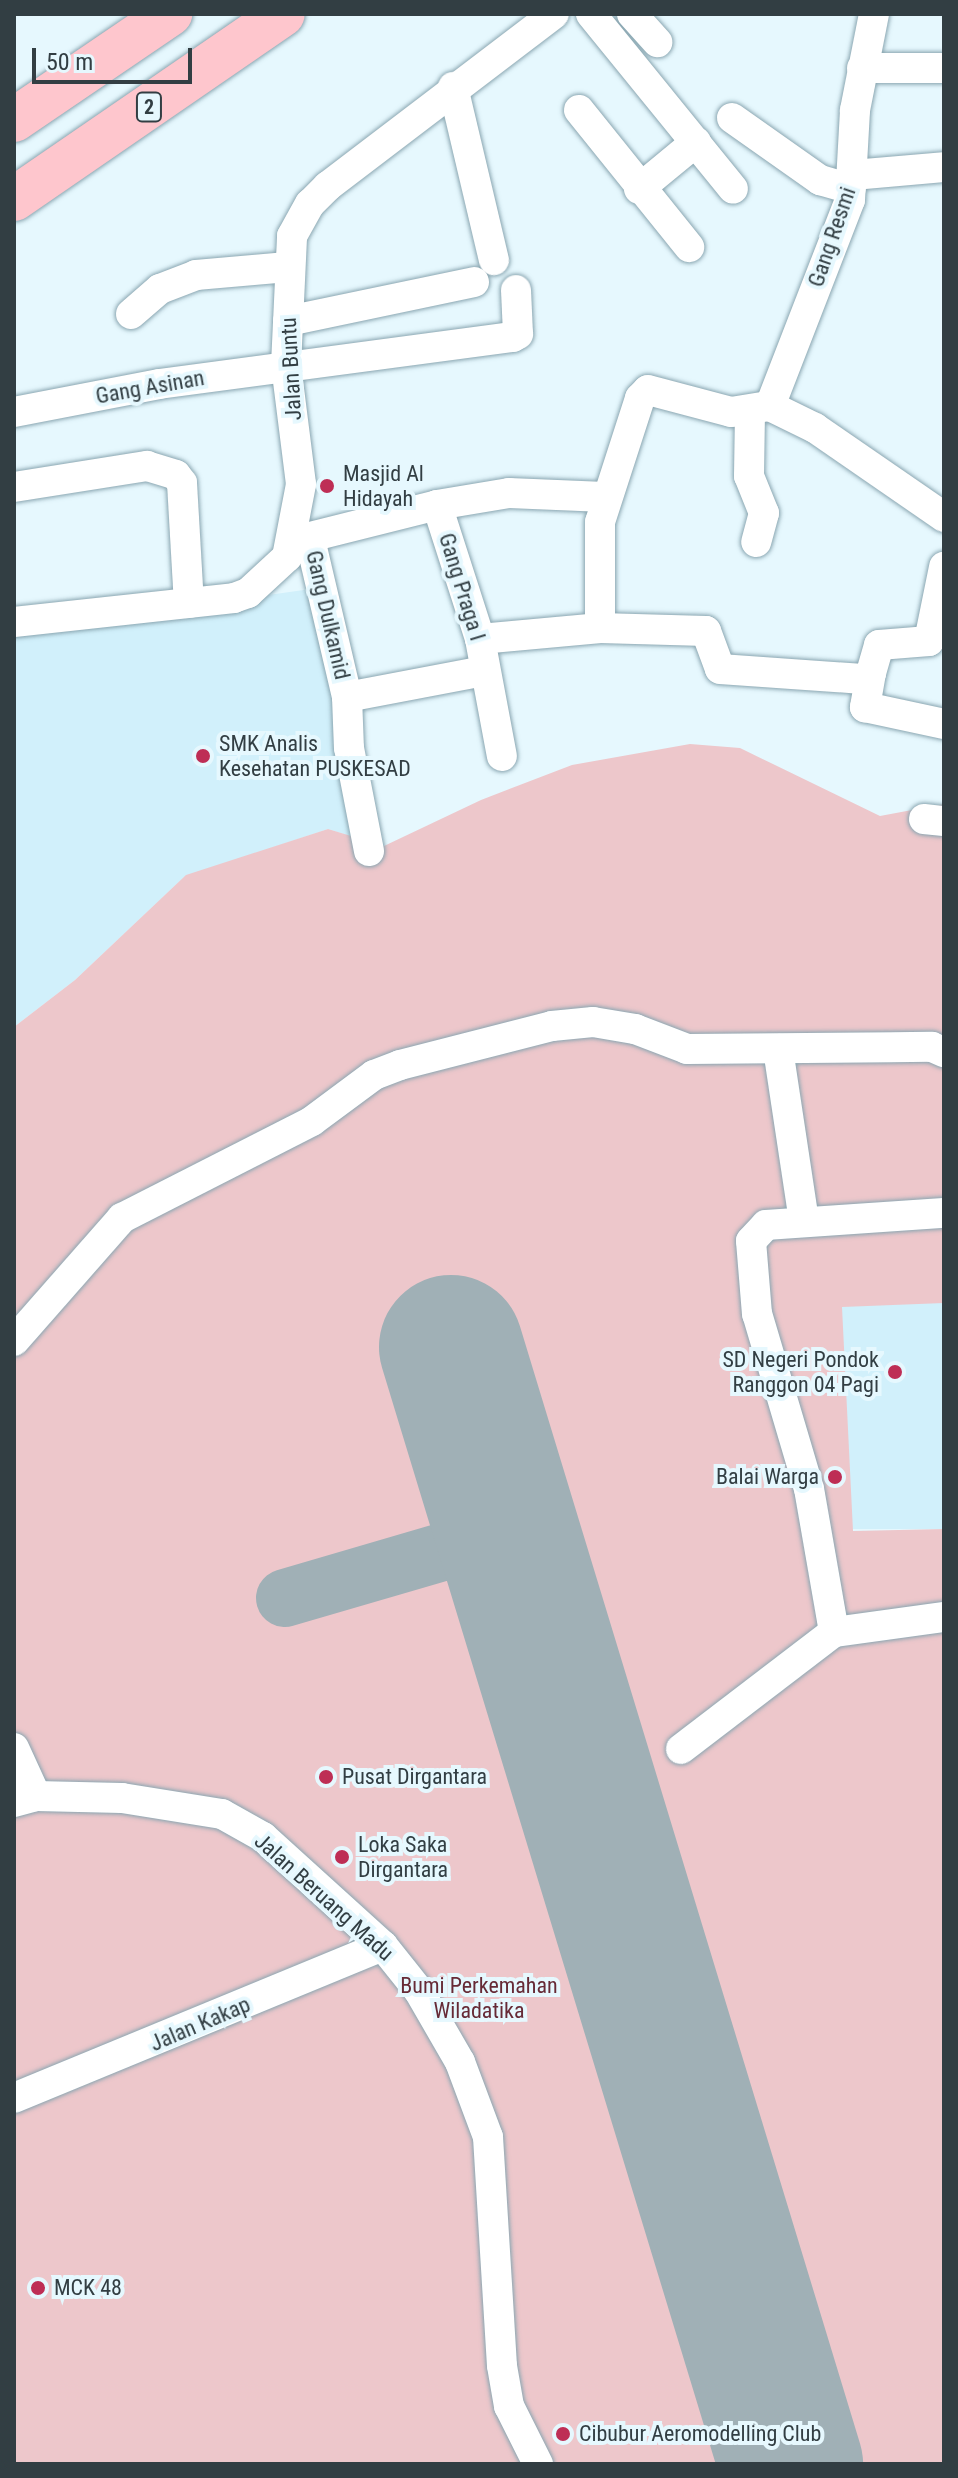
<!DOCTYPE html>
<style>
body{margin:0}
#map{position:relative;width:958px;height:2478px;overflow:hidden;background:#e6f8fe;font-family:"Roboto Condensed",sans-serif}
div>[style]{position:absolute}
.built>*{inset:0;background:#d1f0fb;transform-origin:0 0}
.green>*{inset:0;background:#edc7cb}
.taxiway>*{height:58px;margin:-29px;padding:0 29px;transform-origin:29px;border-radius:29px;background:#a0b0b6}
.runway>*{height:144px;margin:-72px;padding:0 72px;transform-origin:72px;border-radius:72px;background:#a0b0b6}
.roads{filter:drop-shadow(0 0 2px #8aa6b1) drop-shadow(0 0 2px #8aa6b1)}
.minor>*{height:30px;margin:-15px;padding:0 15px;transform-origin:15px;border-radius:15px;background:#fff}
.highway>*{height:44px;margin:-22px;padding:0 22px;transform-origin:22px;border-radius:22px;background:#fec6cd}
.dots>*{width:22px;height:22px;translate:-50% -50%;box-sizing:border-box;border:4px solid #e6f8fe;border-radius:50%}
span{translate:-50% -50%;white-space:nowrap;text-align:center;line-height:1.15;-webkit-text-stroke:8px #e6f8fe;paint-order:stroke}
.shield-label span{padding:2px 6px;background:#e6f8fe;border:2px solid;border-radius:6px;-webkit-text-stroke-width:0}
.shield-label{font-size:20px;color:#323e43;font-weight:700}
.street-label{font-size:22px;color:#323e43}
.poi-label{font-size:22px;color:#323e43}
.left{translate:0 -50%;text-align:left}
.right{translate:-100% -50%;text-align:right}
.park-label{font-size:22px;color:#662a36}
.frame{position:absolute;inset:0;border:16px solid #323e43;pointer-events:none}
.scale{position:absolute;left:32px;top:48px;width:160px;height:36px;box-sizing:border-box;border:4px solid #323e43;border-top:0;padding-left:10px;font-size:24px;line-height:28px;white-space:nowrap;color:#323e43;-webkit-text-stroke:6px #e6f8fe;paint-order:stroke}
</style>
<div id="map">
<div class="built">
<i style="clip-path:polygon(318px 588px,384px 847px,328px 829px,184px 877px,75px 980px,14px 1027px,14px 631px)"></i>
<i style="left:944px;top:1303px;width:226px;height:102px;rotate:90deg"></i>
</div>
<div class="green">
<i style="clip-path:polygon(690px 744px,740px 748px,880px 816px,944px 804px,944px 1303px,842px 1307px,853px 1531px,944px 1529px,944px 2464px,14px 2464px,14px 1027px,75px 980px,186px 875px,328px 829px,384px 846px,481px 800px,572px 765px)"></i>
</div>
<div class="taxiway">
<i style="left:285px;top:1598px;width:231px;rotate:-16.3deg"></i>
</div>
<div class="runway">
<i style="left:451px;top:1347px;width:1168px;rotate:73.07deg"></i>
</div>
<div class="roads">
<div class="minor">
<i style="left:591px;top:14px;width:225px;rotate:50.9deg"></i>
<i style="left:632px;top:14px;width:38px;rotate:48deg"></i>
<i style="left:862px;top:68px;width:82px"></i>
<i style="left:453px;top:87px;width:178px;rotate:76.7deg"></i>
<i style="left:579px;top:110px;width:176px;rotate:51.2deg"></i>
<i style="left:732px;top:118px;width:108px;rotate:35.2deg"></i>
<i style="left:820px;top:180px;width:32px;rotate:16deg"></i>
<i style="left:853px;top:175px;width:91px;rotate:-5deg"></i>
<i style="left:639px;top:189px;width:74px;rotate:-39.5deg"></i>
<i style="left:131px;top:314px;width:38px;rotate:-41deg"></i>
<i style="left:160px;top:289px;width:39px;rotate:-21deg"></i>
<i style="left:196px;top:275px;width:92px;rotate:-5deg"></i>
<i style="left:288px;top:321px;width:190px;rotate:-11.8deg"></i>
<i style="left:770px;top:406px;width:221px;rotate:-68.8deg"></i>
<i style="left:850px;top:200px;width:90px;rotate:-86.8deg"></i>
<i style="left:855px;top:110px;width:98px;rotate:-78.8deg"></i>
<i style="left:14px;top:412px;width:148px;rotate:-10.9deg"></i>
<i style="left:159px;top:384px;width:357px;rotate:-7.6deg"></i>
<i style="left:513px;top:337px;width:6px;rotate:-31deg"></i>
<i style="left:518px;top:334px;width:44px;rotate:-92.6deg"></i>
<i style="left:750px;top:412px;width:64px;rotate:90.9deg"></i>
<i style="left:749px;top:476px;width:40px;rotate:68deg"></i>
<i style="left:764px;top:513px;width:30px;rotate:105deg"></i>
<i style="left:14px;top:487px;width:135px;rotate:-9deg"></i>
<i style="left:147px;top:466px;width:30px;rotate:17deg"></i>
<i style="left:176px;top:475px;width:10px;rotate:53deg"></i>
<i style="left:182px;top:483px;width:120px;rotate:86.7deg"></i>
<i style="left:437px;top:505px;width:141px;rotate:72.2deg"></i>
<i style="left:480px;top:639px;width:119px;rotate:79.4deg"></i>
<i style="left:310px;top:539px;width:162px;rotate:76.8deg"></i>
<i style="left:347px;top:697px;width:51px;rotate:87.8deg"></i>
<i style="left:349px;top:748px;width:105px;rotate:79deg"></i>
<i style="left:294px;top:541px;width:147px;rotate:-14.1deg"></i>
<i style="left:437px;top:505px;width:73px;rotate:-9.5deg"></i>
<i style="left:509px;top:493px;width:96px;rotate:2.4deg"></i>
<i style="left:14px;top:622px;width:221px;rotate:-6.2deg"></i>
<i style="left:234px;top:598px;width:15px;rotate:-20deg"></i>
<i style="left:248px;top:593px;width:53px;rotate:-42.7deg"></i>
<i style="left:287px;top:557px;width:74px;rotate:-79.1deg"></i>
<i style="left:301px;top:484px;width:120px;rotate:-97.2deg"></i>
<i style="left:286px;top:365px;width:129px;rotate:-87.3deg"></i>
<i style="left:292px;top:236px;width:37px;rotate:-61deg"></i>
<i style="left:310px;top:204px;width:25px;rotate:-45deg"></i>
<i style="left:328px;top:186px;width:284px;rotate:-37.3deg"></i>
<i style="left:600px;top:628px;width:106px;rotate:-90deg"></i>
<i style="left:600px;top:522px;width:130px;rotate:-72.1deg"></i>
<i style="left:640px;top:398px;width:11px;rotate:-45deg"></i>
<i style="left:648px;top:390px;width:86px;rotate:14.8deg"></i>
<i style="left:731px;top:412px;width:39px;rotate:-9deg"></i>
<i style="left:770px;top:406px;width:50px;rotate:26.1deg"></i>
<i style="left:815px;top:428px;width:157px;rotate:34.6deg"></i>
<i style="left:480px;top:639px;width:121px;rotate:-5.2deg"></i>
<i style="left:600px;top:628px;width:106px;rotate:1.6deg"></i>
<i style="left:706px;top:631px;width:40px;rotate:69.8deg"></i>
<i style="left:720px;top:669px;width:143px;rotate:4deg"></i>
<i style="left:863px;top:679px;width:10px;rotate:-37deg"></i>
<i style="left:871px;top:673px;width:29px;rotate:-74deg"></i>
<i style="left:879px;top:645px;width:50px;rotate:-4.6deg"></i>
<i style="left:929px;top:641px;width:76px;rotate:-78.5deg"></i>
<i style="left:871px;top:673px;width:35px;rotate:100deg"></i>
<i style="left:865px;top:707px;width:81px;rotate:12.1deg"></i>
<i style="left:347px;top:697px;width:138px;rotate:-10.8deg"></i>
<i style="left:924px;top:819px;width:20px;rotate:6deg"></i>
<i style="left:778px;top:1049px;width:173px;rotate:81.4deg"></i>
<i style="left:14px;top:1341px;width:164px;rotate:-48.7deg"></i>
<i style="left:122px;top:1218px;width:213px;rotate:-27deg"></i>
<i style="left:312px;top:1121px;width:77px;rotate:-36.6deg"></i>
<i style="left:374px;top:1075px;width:28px;rotate:-21deg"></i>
<i style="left:400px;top:1065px;width:157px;rotate:-14.4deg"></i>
<i style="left:552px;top:1026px;width:41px;rotate:-5.6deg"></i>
<i style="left:593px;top:1022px;width:43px;rotate:9.5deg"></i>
<i style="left:635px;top:1029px;width:56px;rotate:21deg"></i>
<i style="left:687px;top:1049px;width:245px;rotate:-0.5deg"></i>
<i style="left:932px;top:1047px;width:13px;rotate:23deg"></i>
<i style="left:834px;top:1632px;width:111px;rotate:-7.8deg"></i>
<i style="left:14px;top:1748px;width:53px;rotate:65.4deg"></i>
<i style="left:681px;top:1749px;width:193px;rotate:-37.4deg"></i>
<i style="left:834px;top:1632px;width:145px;rotate:-99.9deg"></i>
<i style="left:809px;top:1489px;width:183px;rotate:-106.5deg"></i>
<i style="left:757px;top:1314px;width:73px;rotate:-94.7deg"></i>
<i style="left:751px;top:1241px;width:22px;rotate:-47deg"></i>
<i style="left:766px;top:1225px;width:178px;rotate:-3.9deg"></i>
<i style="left:14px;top:1802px;width:23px;rotate:-15deg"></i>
<i style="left:36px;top:1796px;width:86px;rotate:1.3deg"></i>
<i style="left:122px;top:1798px;width:101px;rotate:9.1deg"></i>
<i style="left:222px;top:1814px;width:47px;rotate:29.3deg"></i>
<i style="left:263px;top:1837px;width:162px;rotate:42.2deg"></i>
<i style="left:383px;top:1946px;width:58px;rotate:51.3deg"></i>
<i style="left:419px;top:1991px;width:82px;rotate:60deg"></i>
<i style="left:460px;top:2062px;width:80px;rotate:69.5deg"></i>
<i style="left:488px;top:2137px;width:229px;rotate:86.5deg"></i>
<i style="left:502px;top:2366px;width:41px;rotate:80.1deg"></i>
<i style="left:509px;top:2406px;width:65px;rotate:63.4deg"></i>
<i style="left:14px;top:2098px;width:399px;rotate:-22.4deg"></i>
</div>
<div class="highway">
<i style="left:14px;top:120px;width:189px;rotate:-34.2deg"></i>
<i style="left:14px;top:199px;width:326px;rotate:-34.5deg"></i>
</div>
</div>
<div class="dots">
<i style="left:327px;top:486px;background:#be2e55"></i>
<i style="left:203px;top:756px;background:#be2e55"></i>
<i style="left:895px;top:1372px;background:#be2e55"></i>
<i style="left:835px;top:1477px;background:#be2e55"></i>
<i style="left:326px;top:1777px;background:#be2e55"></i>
<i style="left:342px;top:1857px;background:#be2e55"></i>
<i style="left:38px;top:2288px;background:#be2e55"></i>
<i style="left:563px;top:2434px;background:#be2e55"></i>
</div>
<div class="shield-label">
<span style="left:149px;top:107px">2</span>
</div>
<div class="street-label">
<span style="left:832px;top:237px;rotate:-71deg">Gang Resmi</span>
<span style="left:291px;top:369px;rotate:-93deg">Jalan Buntu</span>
<span style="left:150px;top:387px;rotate:-10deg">Gang Asinan</span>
<span style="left:462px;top:587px;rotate:73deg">Gang Praga I</span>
<span style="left:328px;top:615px;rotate:77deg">Gang Dulkamid</span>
<span style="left:324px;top:1897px;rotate:42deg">Jalan Beruang Madu</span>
<span style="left:200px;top:2024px;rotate:-23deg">Jalan Kakap</span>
</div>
<div class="poi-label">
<span class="left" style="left:343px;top:486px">Masjid Al<br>Hidayah</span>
<span class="left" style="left:219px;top:756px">SMK Analis<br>Kesehatan PUSKESAD</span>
<span class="right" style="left:879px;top:1372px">SD Negeri Pondok<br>Ranggon 04 Pagi</span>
<span class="right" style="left:819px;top:1477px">Balai Warga</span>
<span class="left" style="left:342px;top:1777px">Pusat Dirgantara</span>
<span class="left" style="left:358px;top:1857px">Loka Saka<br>Dirgantara</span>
<span class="left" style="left:54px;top:2288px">MCK 48</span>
<span class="left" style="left:579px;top:2434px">Cibubur Aeromodelling Club</span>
</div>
<div class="park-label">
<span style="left:479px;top:1998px">Bumi Perkemahan<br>Wiladatika</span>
</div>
<div class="frame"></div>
<div class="scale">50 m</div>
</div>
